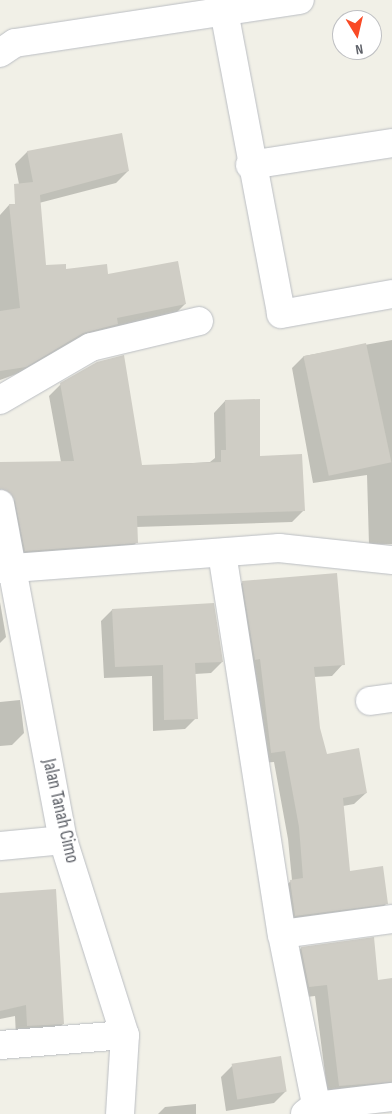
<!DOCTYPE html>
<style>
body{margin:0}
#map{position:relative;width:392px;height:1114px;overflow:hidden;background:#f1f0e7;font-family:"Sofia Sans Condensed",sans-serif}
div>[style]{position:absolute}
.shadow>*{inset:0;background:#0003}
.building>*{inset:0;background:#cfcdc5;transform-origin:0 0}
.roads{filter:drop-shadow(0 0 1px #bbbec3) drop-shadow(0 0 1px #bbbec3)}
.minor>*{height:28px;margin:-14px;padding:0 14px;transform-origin:14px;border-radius:14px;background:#fff}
span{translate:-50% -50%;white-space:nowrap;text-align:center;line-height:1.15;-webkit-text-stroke:4.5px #fff;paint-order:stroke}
.street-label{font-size:19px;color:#5e6168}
.north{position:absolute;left:332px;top:10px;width:50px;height:50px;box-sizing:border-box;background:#fff;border:1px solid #bfc0c3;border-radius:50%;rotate:171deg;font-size:14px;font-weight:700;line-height:20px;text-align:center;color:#5e6168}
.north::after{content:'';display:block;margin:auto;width:18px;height:22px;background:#f94a25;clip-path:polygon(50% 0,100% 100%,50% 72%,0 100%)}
</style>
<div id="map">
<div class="shadow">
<i style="clip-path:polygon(121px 134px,128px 171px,116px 183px,39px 203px,44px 267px,107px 276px,185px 304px,173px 316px,0 380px,0 215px,9px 205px,23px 204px,15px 164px,27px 152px)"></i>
<i style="clip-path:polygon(392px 340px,392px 544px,369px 545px,367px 475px,313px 483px,292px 368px,304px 356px)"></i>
<i style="clip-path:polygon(61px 384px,141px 466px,210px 462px,215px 458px,214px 413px,225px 401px,259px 458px,304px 510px,292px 522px,136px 527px,137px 542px,125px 554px,14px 562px,0 505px,0 478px,61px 462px,49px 396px)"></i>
<i style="clip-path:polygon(243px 582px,343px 664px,332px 676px,314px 677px,319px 728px,326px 755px,366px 793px,354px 804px,343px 806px,349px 872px,387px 903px,376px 914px,284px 927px,279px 892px,292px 880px,288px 839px,274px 762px,261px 763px,232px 593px)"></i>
<i style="clip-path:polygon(0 602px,6px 637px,0 643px)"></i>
<i style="clip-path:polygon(112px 610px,222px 662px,211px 673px,195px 674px,196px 718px,185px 729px,153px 731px,152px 676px,104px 678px,101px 621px)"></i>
<i style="clip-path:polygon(20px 700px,24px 733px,12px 745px,0 746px,0 702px)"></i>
<i style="clip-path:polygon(0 893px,63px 1024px,51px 1035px,16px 1037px,15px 1016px,0 1019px)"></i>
<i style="clip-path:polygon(373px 939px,377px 982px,392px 980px,392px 1101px,328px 1097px,315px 996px,297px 998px,290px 960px,301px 948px)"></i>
<i style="clip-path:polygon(233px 1065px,286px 1091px,274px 1103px,226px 1111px,221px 1077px)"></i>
<i style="clip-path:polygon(196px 1104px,196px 1114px,158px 1114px,165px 1107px)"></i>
</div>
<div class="building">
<i style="clip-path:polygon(122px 133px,129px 171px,40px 195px,46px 265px,66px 264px,66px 269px,107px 264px,108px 274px,178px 261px,186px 304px,117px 318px,118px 324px,83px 333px,26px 367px,0 371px,0 311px,20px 308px,9px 204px,15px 204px,14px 184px,33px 182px,27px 151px)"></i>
<i style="left:366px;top:343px;width:122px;height:64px;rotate:78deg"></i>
<i style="clip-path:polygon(124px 355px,142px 465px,221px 462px,221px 450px,226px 450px,225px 400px,260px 399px,260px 456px,302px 454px,305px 511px,137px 516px,138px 543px,25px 551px,15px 501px,0 489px,0 462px,74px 461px,60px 383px,97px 362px)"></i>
<i style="clip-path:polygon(337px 573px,345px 665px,314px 667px,320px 728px,327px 754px,359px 748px,367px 793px,343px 798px,350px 871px,383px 866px,388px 904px,295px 916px,290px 880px,303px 878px,299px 827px,285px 751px,271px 753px,260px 659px,255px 660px,242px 581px)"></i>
<i style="clip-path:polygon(214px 603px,223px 662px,195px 663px,198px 719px,164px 720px,163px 665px,115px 667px,112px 609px)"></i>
<i style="clip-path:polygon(56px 889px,64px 1024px,27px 1026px,26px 1005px,0 1011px,0 893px)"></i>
<i style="clip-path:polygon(374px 937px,378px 980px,392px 978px,392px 1082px,339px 1086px,327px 985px,309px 987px,301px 947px)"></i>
<i style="left:281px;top:1056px;width:36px;height:50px;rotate:81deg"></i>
</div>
<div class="roads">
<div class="minor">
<i style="left:224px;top:11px;width:308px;rotate:79.3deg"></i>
<i style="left:281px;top:314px;width:113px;rotate:-10.2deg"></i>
<i style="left:0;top:53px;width:18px;rotate:-34deg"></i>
<i style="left:15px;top:43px;width:288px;rotate:-8.6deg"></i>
<i style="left:250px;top:165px;width:144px;rotate:-8.8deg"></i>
<i style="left:0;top:400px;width:105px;rotate:-30.2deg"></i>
<i style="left:91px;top:347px;width:111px;rotate:-13.5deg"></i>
<i style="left:0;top:504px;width:342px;rotate:79.4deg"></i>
<i style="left:63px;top:840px;width:205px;rotate:72.4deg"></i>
<i style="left:125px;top:1035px;width:79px;rotate:93.6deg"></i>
<i style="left:222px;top:553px;width:386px;rotate:81.1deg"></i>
<i style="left:282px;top:934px;width:184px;rotate:78.7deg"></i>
<i style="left:0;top:569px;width:280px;rotate:-4.3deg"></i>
<i style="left:279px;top:548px;width:114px;rotate:6.1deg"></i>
<i style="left:370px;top:701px;width:22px;rotate:-8deg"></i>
<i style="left:0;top:846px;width:63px;rotate:-5.4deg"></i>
<i style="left:282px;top:934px;width:111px;rotate:-7.8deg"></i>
<i style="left:0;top:1045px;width:125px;rotate:-4.6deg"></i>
<i style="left:305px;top:1114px;width:13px;rotate:-39deg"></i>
<i style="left:315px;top:1106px;width:78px;rotate:-6.7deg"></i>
</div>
</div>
<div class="street-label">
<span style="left:60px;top:811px;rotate:77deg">Jalan Tanah Cimo</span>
</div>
<div class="north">N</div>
</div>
